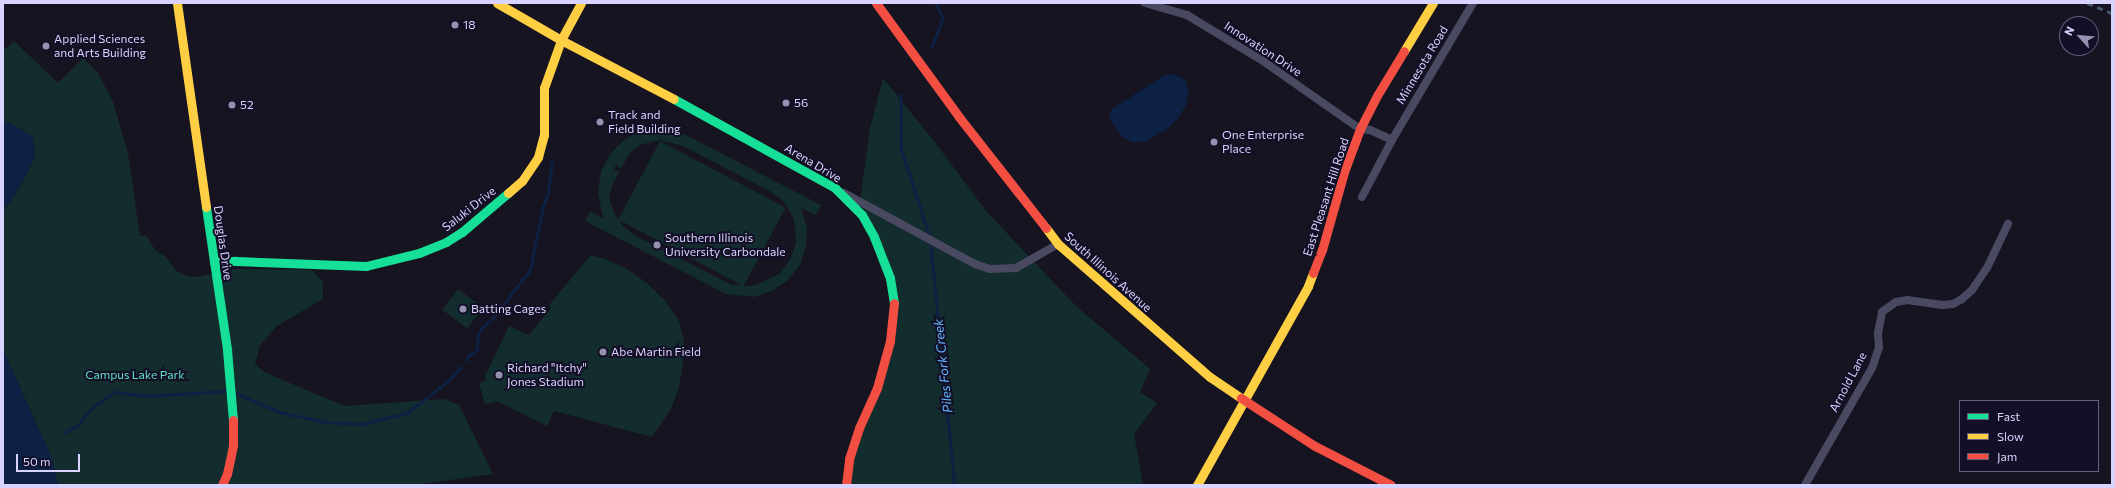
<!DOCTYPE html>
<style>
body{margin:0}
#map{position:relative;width:2115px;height:488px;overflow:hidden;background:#161421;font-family:Commissioner,sans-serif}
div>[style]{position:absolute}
.green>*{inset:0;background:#132c2d;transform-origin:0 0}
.water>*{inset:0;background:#0d2144}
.stream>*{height:2.5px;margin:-1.25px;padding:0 1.25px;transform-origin:1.25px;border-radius:1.25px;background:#0d2144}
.street>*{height:8px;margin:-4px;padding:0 4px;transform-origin:4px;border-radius:4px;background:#4a4962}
.fast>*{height:9px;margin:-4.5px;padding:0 4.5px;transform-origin:4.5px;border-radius:4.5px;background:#16e098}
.slow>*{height:9px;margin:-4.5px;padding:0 4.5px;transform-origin:4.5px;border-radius:4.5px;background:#ffcf43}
.jam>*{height:9px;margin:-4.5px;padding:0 4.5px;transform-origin:4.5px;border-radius:4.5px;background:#f24e42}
.rail>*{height:2.5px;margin-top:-1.25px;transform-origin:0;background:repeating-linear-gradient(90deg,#43596b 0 6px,transparent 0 11px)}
.dots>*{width:11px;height:11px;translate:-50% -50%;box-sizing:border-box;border:2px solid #130f26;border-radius:50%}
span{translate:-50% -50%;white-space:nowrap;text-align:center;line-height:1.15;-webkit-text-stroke:4px #130f26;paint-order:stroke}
.poi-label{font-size:12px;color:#d9d4ff}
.left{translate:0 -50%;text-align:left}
.street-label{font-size:12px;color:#d9d4ff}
.park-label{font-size:12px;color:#5fe0c0}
.water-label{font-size:13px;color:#62b6ff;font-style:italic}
.frame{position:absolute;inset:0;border:4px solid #d9d4ff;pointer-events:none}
.legend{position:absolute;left:1959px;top:400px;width:140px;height:72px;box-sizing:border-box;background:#130f26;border:1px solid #625e7d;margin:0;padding:5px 7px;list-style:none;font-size:12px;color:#d9d4ff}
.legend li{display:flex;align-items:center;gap:8px;height:20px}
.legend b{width:20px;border:1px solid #625e7d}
.north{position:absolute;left:2059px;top:16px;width:40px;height:40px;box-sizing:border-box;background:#130f26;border:1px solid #625e7d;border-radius:50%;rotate:297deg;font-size:11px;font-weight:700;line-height:16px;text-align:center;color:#d9d4ff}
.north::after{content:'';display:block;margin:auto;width:14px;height:18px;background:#9591b1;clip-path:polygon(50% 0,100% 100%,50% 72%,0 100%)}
.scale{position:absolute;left:16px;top:454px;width:64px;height:18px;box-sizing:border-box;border:2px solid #d9d4ff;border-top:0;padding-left:5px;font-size:12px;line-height:14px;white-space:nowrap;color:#d9d4ff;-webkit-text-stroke:3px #130f26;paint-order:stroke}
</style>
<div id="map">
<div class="green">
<i style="clip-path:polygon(14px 41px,58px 83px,83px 58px,98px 73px,113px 102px,128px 153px,140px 236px,146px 235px,155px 250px,166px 257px,176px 271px,187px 276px,196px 277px,238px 269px,312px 270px,323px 282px,323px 299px,277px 326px,260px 345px,255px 364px,264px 372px,344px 406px,445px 399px,459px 405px,493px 474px,414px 485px,58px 485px,51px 456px,3px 350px,3px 212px,23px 181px,35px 157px,35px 152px,33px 137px,10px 123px,3px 122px,3px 51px)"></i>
<i style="clip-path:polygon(883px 78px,934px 141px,987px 212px,1075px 305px,1150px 369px,1140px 392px,1157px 403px,1134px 434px,1143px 485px,846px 485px,877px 388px,895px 306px,860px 202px,870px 128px)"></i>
<i style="clip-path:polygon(evenodd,651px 130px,670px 130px,688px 136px,821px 205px,816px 215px,801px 208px,807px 228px,806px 247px,800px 265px,788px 280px,772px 291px,754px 297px,726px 294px,585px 221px,590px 211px,604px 219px,601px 209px,598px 190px,601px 171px,610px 154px,624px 140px,632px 135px,651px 130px,660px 140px,683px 146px,770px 191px,784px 202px,793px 217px,795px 226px,796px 243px,790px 260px,779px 274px,756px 285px,747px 286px,730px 284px,636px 236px,623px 226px,614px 213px,609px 198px,612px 186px,619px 172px,615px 170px,611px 176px,615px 167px,619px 160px,617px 166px,621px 168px,630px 153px,639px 145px,660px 140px)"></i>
<i style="left:660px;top:141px;width:142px;height:89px;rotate:28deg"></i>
<i style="clip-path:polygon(591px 255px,608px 260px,627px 269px,647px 283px,666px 302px,679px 321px,684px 341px,683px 364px,679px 387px,671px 409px,652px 437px,554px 411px,547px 426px,497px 401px,485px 404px,479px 383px,486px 381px,485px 376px,509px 326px,529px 335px,551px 308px,549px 305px)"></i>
<i style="left:458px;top:289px;width:31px;height:26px;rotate:37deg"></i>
</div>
<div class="water">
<i style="clip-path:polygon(1174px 74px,1185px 80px,1189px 92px,1186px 105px,1178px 118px,1166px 130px,1146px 141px,1133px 143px,1121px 136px,1109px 117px,1112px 109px,1163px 76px)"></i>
<i style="clip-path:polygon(3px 122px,10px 123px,33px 137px,35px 152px,35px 157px,23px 181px,3px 212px)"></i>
<i style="clip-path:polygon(3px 350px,51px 456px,58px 485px,3px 485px)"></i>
</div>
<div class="stream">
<i style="left:932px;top:46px;width:30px;rotate:-69deg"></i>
<i style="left:943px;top:18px;width:17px;rotate:-118deg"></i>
<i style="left:901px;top:95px;width:53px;rotate:90deg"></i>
<i style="left:901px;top:148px;width:90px;rotate:72deg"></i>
<i style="left:931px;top:246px;width:240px;rotate:84.3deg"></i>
<i style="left:492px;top:319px;width:62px;rotate:-52.2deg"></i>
<i style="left:530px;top:270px;width:65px;rotate:-78.5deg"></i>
<i style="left:543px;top:206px;width:14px;rotate:-69deg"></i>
<i style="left:548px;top:193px;width:31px;rotate:-83deg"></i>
<i style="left:466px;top:361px;width:5px;rotate:-68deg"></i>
<i style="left:468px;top:356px;width:11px;rotate:-34deg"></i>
<i style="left:477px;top:350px;width:15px;rotate:-86deg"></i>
<i style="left:478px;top:335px;width:7px;rotate:-63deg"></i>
<i style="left:481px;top:329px;width:11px;rotate:-41deg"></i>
<i style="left:236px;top:393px;width:48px;rotate:23.4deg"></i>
<i style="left:280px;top:412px;width:45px;rotate:12.8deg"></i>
<i style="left:324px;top:422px;width:39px;rotate:3deg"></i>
<i style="left:363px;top:424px;width:45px;rotate:-14deg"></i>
<i style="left:407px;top:413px;width:52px;rotate:-38deg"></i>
<i style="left:448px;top:381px;width:19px;rotate:-47deg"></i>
<i style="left:65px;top:432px;width:13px;rotate:-27deg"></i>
<i style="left:77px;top:426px;width:25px;rotate:-50deg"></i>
<i style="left:93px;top:407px;width:27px;rotate:-34deg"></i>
<i style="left:115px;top:392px;width:31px;rotate:7deg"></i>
<i style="left:146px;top:396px;width:80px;rotate:-3.6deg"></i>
</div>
<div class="street">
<i style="left:1145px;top:3px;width:44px;rotate:15.9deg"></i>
<i style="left:1187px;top:15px;width:89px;rotate:31.2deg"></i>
<i style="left:1263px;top:61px;width:118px;rotate:35deg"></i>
<i style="left:1360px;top:129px;width:10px;rotate:6deg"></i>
<i style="left:1370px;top:130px;width:24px;rotate:24deg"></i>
<i style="left:844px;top:193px;width:149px;rotate:28.5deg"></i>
<i style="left:975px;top:264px;width:16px;rotate:18deg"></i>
<i style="left:990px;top:269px;width:26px;rotate:-2deg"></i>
<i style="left:1016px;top:268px;width:48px;rotate:-29.7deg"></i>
<i style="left:1362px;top:197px;width:64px;rotate:-62.2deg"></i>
<i style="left:1392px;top:140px;width:159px;rotate:-59.4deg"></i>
<i style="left:1805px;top:485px;width:135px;rotate:-60.2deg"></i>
<i style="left:1872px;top:368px;width:21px;rotate:-71deg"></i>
<i style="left:1879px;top:348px;width:15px;rotate:-94deg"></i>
<i style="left:1878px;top:333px;width:21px;rotate:-79deg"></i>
<i style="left:1882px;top:312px;width:17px;rotate:-36deg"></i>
<i style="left:1896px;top:302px;width:11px;rotate:-10deg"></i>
<i style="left:1907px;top:300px;width:36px;rotate:8deg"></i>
<i style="left:1943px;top:305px;width:10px;rotate:-6deg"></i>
<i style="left:1953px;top:304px;width:10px;rotate:-29deg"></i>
<i style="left:1962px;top:299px;width:13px;rotate:-42deg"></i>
<i style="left:1972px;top:290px;width:27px;rotate:-56deg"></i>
<i style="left:1987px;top:268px;width:49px;rotate:-64.5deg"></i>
</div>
<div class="fast">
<i style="left:674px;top:99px;width:184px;rotate:28.9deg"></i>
<i style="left:835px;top:188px;width:38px;rotate:45deg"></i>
<i style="left:862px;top:215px;width:25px;rotate:61deg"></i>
<i style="left:874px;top:237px;width:44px;rotate:68.7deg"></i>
<i style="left:890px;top:278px;width:25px;rotate:81deg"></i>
<i style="left:206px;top:207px;width:145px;rotate:81.6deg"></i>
<i style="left:227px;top:350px;width:70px;rotate:85.1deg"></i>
<i style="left:214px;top:262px;width:22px;rotate:-3deg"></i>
<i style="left:236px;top:261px;width:130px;rotate:2.2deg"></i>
<i style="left:366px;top:266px;width:55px;rotate:-13.8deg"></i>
<i style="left:419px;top:253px;width:29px;rotate:-22deg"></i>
<i style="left:446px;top:242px;width:19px;rotate:-32deg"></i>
<i style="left:462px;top:232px;width:60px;rotate:-40.3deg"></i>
</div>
<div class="slow">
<i style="left:177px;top:3px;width:206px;rotate:81.9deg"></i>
<i style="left:497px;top:3px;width:74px;rotate:30deg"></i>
<i style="left:561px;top:40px;width:127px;rotate:27.6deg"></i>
<i style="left:1404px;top:51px;width:56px;rotate:-58.9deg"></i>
<i style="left:508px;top:193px;width:18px;rotate:-41deg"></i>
<i style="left:522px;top:181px;width:29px;rotate:-56deg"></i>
<i style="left:538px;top:157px;width:23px;rotate:-75deg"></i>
<i style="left:544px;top:135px;width:47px;rotate:-90deg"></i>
<i style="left:544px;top:88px;width:51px;rotate:-70.5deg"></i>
<i style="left:561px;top:40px;width:42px;rotate:-61.6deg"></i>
<i style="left:1046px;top:228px;width:20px;rotate:53deg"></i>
<i style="left:1058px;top:244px;width:202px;rotate:41.2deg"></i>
<i style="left:1210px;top:377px;width:37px;rotate:34deg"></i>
<i style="left:1197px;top:485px;width:228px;rotate:-60.8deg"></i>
<i style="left:1308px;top:286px;width:14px;rotate:-69deg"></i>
</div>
<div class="jam">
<i style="left:876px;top:3px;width:141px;rotate:53.9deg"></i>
<i style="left:959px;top:117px;width:141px;rotate:51.9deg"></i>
<i style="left:1313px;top:273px;width:25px;rotate:-69deg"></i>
<i style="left:1322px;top:250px;width:81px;rotate:-74.2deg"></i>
<i style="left:1344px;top:172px;width:46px;rotate:-69.6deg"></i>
<i style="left:1360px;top:129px;width:39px;rotate:-63deg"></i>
<i style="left:1378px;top:94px;width:50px;rotate:-58.8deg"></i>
<i style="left:1241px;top:398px;width:88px;rotate:33deg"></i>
<i style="left:1315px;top:446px;width:85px;rotate:27.2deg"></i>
<i style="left:222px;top:485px;width:12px;rotate:-66deg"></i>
<i style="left:227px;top:474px;width:30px;rotate:-78deg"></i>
<i style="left:233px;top:445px;width:25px;rotate:-90deg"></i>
<i style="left:846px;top:485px;width:26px;rotate:-83deg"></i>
<i style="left:849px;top:459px;width:33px;rotate:-72deg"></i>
<i style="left:859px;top:428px;width:44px;rotate:-65.8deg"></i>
<i style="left:877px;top:388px;width:49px;rotate:-74.5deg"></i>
<i style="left:890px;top:341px;width:38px;rotate:-84deg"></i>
</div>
<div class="rail">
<i style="left:2087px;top:3px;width:27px;rotate:22deg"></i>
</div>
<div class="dots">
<i style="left:455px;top:25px;background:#9591b1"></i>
<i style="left:46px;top:46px;background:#9591b1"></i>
<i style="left:786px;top:103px;background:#9591b1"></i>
<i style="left:232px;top:105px;background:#9591b1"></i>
<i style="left:600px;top:122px;background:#9591b1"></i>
<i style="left:1214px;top:142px;background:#9591b1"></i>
<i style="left:657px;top:245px;background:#9591b1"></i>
<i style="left:463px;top:309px;background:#9591b1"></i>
<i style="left:603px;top:352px;background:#9591b1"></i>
<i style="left:499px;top:375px;background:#9591b1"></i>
</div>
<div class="poi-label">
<span class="left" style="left:463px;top:25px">18</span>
<span class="left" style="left:54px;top:46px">Applied Sciences<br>and Arts Building</span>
<span class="left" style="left:794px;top:103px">56</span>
<span class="left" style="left:240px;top:105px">52</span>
<span class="left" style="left:608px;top:122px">Track and<br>Field Building</span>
<span class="left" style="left:1222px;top:142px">One Enterprise<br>Place</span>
<span class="left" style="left:665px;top:245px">Southern Illinois<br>University Carbondale</span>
<span class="left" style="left:471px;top:309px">Batting Cages</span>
<span class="left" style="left:611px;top:352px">Abe Martin Field</span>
<span class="left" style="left:507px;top:375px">Richard "Itchy"<br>Jones Stadium</span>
</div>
<div class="street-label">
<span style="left:1263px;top:49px;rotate:33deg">Innovation Drive</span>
<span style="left:1422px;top:65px;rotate:-59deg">Minnesota Road</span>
<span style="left:813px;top:163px;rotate:31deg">Arena Drive</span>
<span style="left:1326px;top:197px;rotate:-72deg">East Pleasant Hill Road</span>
<span style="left:469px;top:209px;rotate:-38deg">Saluki Drive</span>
<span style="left:223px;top:243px;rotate:82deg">Douglas Drive</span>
<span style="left:1108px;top:272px;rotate:42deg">South Illinois Avenue</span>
<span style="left:1848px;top:382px;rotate:-62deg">Arnold Lane</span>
</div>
<div class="park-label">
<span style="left:135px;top:375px">Campus Lake Park</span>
</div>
<div class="water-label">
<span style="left:943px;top:366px;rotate:-96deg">Piles Fork Creek</span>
</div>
<div class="frame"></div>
<ul class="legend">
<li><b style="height:5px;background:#16e098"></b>Fast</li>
<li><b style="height:5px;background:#ffcf43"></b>Slow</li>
<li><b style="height:5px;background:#f24e42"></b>Jam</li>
</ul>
<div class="north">N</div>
<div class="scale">50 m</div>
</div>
